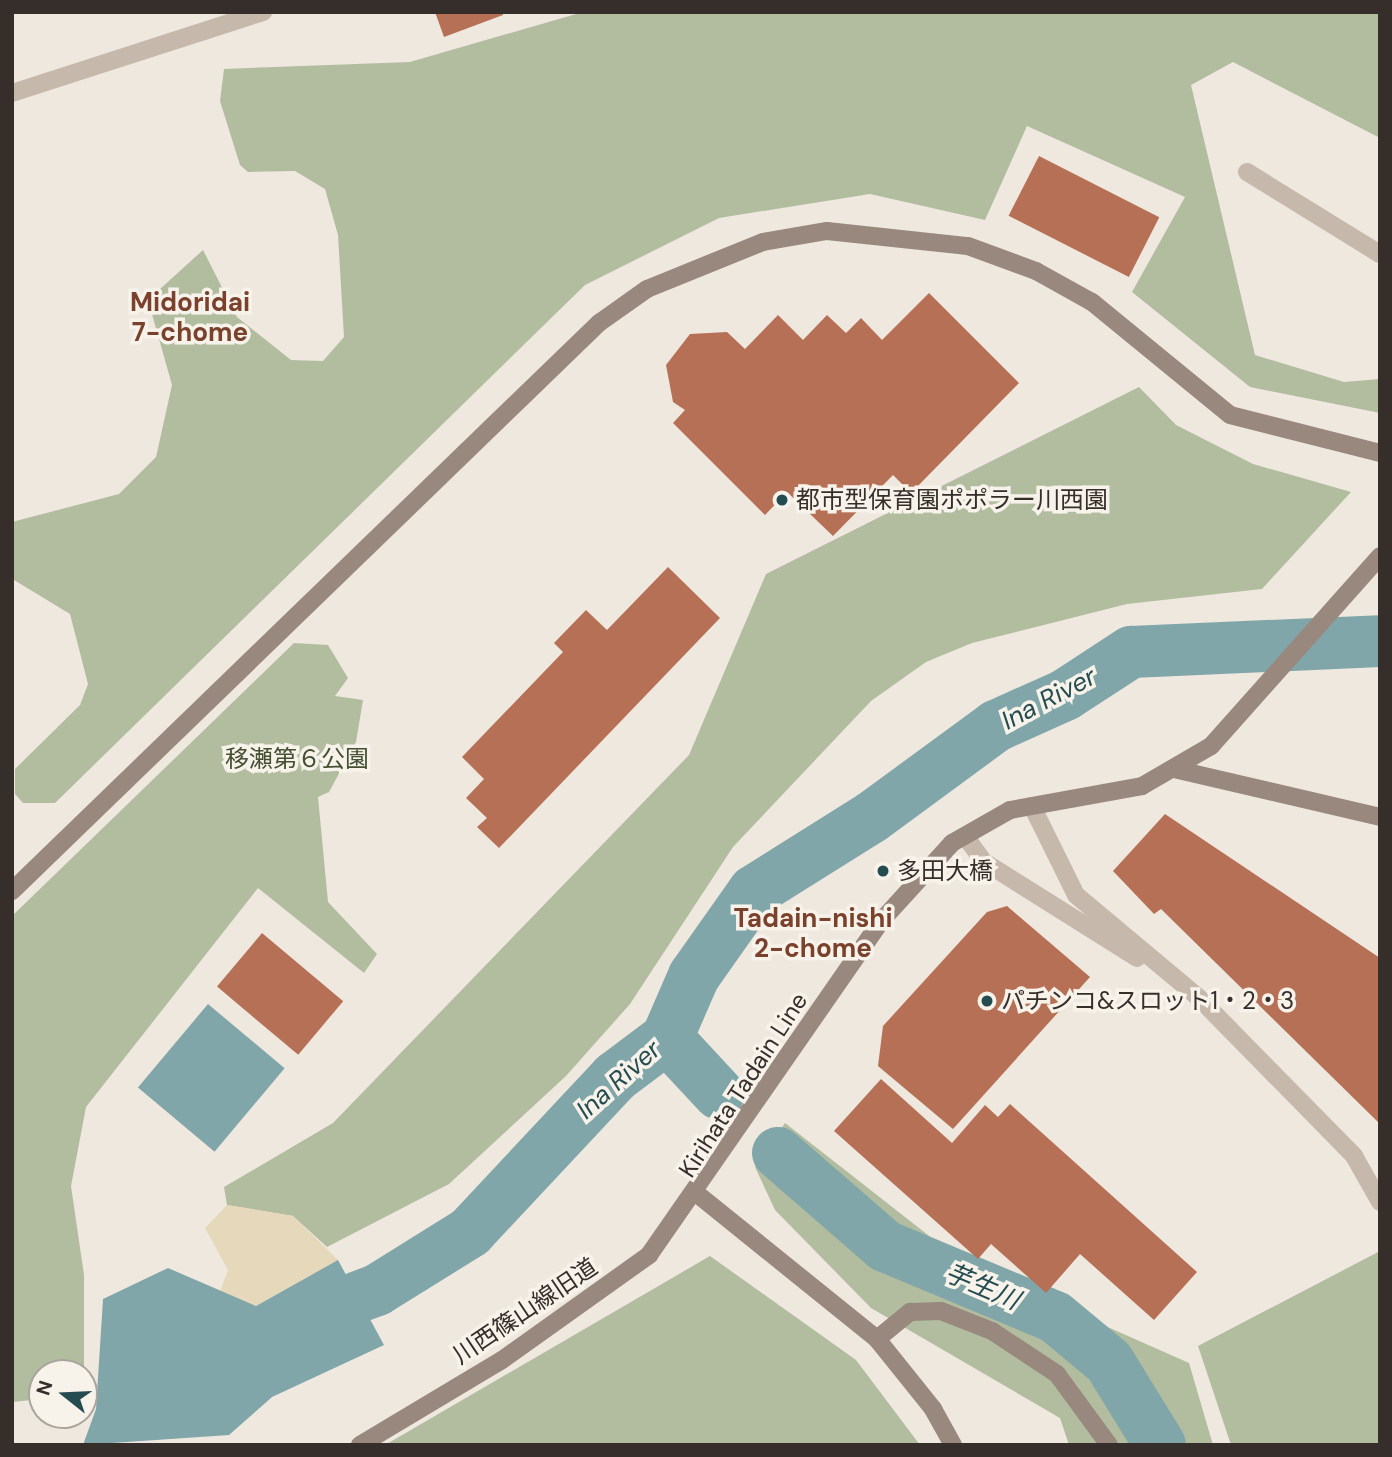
<!DOCTYPE html>
<meta charset="utf-8">
<style>
body{margin:0}
#map{position:relative;width:1392px;height:1457px;overflow:hidden;background:#efe8df;font-family:"DM Sans","Noto Sans JP",sans-serif}
div>[style]{position:absolute}
.green>*{inset:0;background:#b2bda0}
.sand>*{inset:0;background:#e6d8ba}
.water>*{inset:0;background:#81a6a9;transform-origin:0 0}
.river>*{height:52px;margin:-26px;padding:0 26px;transform-origin:26px;border-radius:26px;background:#81a6a9}
.building>*{inset:0;background:#b67055;transform-origin:0 0}
.street>*{height:18px;margin:-9px;padding:0 9px;transform-origin:9px;border-radius:9px;background:#c6b9ac}
.secondary>*{height:18px;margin:-9px;padding:0 9px;transform-origin:9px;border-radius:9px;background:#99887d}
.dots>*{width:19px;height:19px;translate:-50% -50%;box-sizing:border-box;border:4px solid #f7f2ea;border-radius:50%}
span{translate:-50% -50%;white-space:nowrap;text-align:center;line-height:1.15;-webkit-text-stroke:7px #f7f2ea;paint-order:stroke}
.poi-label{font-size:24px;color:#352e2a}
.left{translate:0 -50%;text-align:left}
.park-label{font-size:24px;color:#445031}
.street-label{font-size:24px;color:#352e2a}
.neighbourhood-label{font-size:26px;color:#7a422d;font-weight:700}
.water-label{font-size:26px;color:#254d51;font-style:italic}
.frame{position:absolute;inset:0;border:14px solid #352e2a;pointer-events:none}
.north{position:absolute;left:28px;top:1359px;width:70px;height:70px;box-sizing:border-box;background:#f7f2ea;border:2px solid #a9a49d;border-radius:50%;rotate:288deg;font-size:19px;font-weight:700;line-height:28px;text-align:center;color:#352e2a}
.north::after{content:'';display:block;margin:auto;width:24px;height:32px;background:#254d51;clip-path:polygon(50% 0,100% 100%,50% 72%,0 100%)}
</style>
<div id="map">
<div class="green">
<i style="clip-path:polygon(583px 12px,1380px 12px,1380px 138px,1233px 62px,1191px 85px,1255px 355px,1344px 382px,1380px 379px,1380px 413px,1250px 387px,1132px 292px,1185px 197px,1027px 126px,985px 220px,870px 194px,719px 218px,585px 285px,55px 803px,23px 803px,15px 794px,15px 769px,80px 705px,88px 684px,70px 614px,14px 580px,12px 522px,119px 494px,156px 457px,172px 385px,148px 300px,203px 250px,237px 317px,291px 360px,323px 361px,344px 337px,338px 235px,325px 189px,295px 171px,248px 172px,240px 165px,220px 101px,224px 69px,410px 62px)"></i>
<i style="clip-path:polygon(1139px 387px,1176px 425px,1253px 464px,1351px 492px,1262px 589px,1127px 604px,972px 643px,926px 662px,871px 701px,733px 847px,630px 1004px,566px 1076px,449px 1184px,327px 1247px,293px 1216px,227px 1205px,224px 1187px,333px 1123px,689px 755px,766px 574px)"></i>
<i style="clip-path:polygon(294px 643px,328px 645px,348px 678px,335px 696px,363px 700px,356px 742px,329px 792px,318px 797px,328px 902px,377px 954px,364px 973px,258px 888px,86px 1107px,71px 1186px,84px 1275px,84px 1373px,42px 1373px,42px 1399px,12px 1402px,12px 916px)"></i>
<i style="clip-path:polygon(785px 1123px,965px 1264px,1189px 1363px,1213px 1445px,1069px 1445px,1060px 1418px,871px 1308px,775px 1210px,755px 1167px)"></i>
<i style="clip-path:polygon(1380px 1251px,1380px 1445px,1231px 1445px,1198px 1346px)"></i>
<i style="clip-path:polygon(710px 1256px,856px 1360px,920px 1445px,385px 1445px)"></i>
</div>
<div class="sand">
<i style="clip-path:polygon(227px 1205px,293px 1216px,338px 1260px,256px 1306px,220px 1292px,228px 1270px,205px 1228px)"></i>
</div>
<div class="water">
<i style="left:208px;top:1004px;width:100px;height:109px;rotate:40deg"></i>
<i style="clip-path:polygon(338px 1260px,384px 1345px,272px 1397px,229px 1435px,83px 1445px,96px 1409px,103px 1299px,168px 1268px,256px 1306px)"></i>
</div>
<div class="river">
<i style="left:667px;top:1038px;width:76px;rotate:47.1deg"></i>
<i style="left:778px;top:1153px;width:142px;rotate:41deg"></i>
<i style="left:885px;top:1246px;width:184px;rotate:22.7deg"></i>
<i style="left:1055px;top:1317px;width:70px;rotate:39.8deg"></i>
<i style="left:1109px;top:1362px;width:97px;rotate:58.4deg"></i>
<i style="left:291px;top:1322px;width:92px;rotate:-20.4deg"></i>
<i style="left:377px;top:1290px;width:110px;rotate:-31.9deg"></i>
<i style="left:470px;top:1232px;width:212px;rotate:-46.9deg"></i>
<i style="left:615px;top:1077px;width:65px;rotate:-36.9deg"></i>
<i style="left:667px;top:1038px;width:68px;rotate:-66.5deg"></i>
<i style="left:694px;top:976px;width:104px;rotate:-54.8deg"></i>
<i style="left:754px;top:891px;width:139px;rotate:-32.1deg"></i>
<i style="left:872px;top:817px;width:154px;rotate:-36.3deg"></i>
<i style="left:996px;top:726px;width:76px;rotate:-24.2deg"></i>
<i style="left:1065px;top:695px;width:79px;rotate:-33.1deg"></i>
<i style="left:1131px;top:652px;width:249px;rotate:-2.5deg"></i>
</div>
<div class="building">
<i style="clip-path:polygon(435px 12px,502px 12px,503px 15px,444px 37px)"></i>
<i style="left:1039px;top:156px;width:135px;height:67px;rotate:27deg"></i>
<i style="clip-path:polygon(929px 293px,1019px 383px,911px 493px,893px 475px,833px 536px,787px 492px,765px 515px,673px 423px,685px 410px,673px 402px,666px 365px,690px 334px,727px 332px,745px 349px,778px 315px,803px 340px,827px 315px,846px 333px,861px 318px,882px 340px)"></i>
<i style="clip-path:polygon(668px 567px,720px 618px,499px 848px,477px 827px,487px 818px,466px 798px,484px 779px,462px 757px,563px 652px,554px 643px,586px 610px,607px 630px)"></i>
<i style="clip-path:polygon(1165px 814px,1380px 958px,1380px 1124px,1161px 909px,1154px 914px,1113px 871px)"></i>
<i style="clip-path:polygon(1007px 906px,1090px 977px,953px 1129px,878px 1066px,883px 1026px,987px 912px)"></i>
<i style="left:262px;top:933px;width:106px;height:70px;rotate:40deg"></i>
<i style="clip-path:polygon(881px 1079px,952px 1143px,985px 1105px,998px 1117px,1010px 1104px,1197px 1272px,1154px 1320px,1080px 1254px,1046px 1293px,991px 1244px,978px 1259px,834px 1131px)"></i>
</div>
<div class="street">
<i style="left:12px;top:93px;width:264px;rotate:-17.9deg"></i>
<i style="left:1247px;top:172px;width:156px;rotate:31.7deg"></i>
<i style="left:1032px;top:806px;width:99px;rotate:63.7deg"></i>
<i style="left:1076px;top:895px;width:160px;rotate:39.9deg"></i>
<i style="left:1199px;top:998px;width:221px;rotate:45.5deg"></i>
<i style="left:1354px;top:1156px;width:53px;rotate:60.5deg"></i>
<i style="left:965px;top:836px;width:31px;rotate:54deg"></i>
<i style="left:983px;top:861px;width:182px;rotate:32.2deg"></i>
</div>
<div class="secondary">
<i style="left:1174px;top:769px;width:212px;rotate:13.1deg"></i>
<i style="left:12px;top:891px;width:817px;rotate:-44.06deg"></i>
<i style="left:599px;top:323px;width:59px;rotate:-35.3deg"></i>
<i style="left:647px;top:289px;width:125px;rotate:-22.1deg"></i>
<i style="left:763px;top:242px;width:65px;rotate:-9.8deg"></i>
<i style="left:827px;top:231px;width:142px;rotate:6.1deg"></i>
<i style="left:968px;top:246px;width:72px;rotate:20.2deg"></i>
<i style="left:1036px;top:271px;width:64px;rotate:29deg"></i>
<i style="left:1092px;top:302px;width:178px;rotate:39.3deg"></i>
<i style="left:1230px;top:415px;width:155px;rotate:14.2deg"></i>
<i style="left:696px;top:1193px;width:233px;rotate:38.9deg"></i>
<i style="left:877px;top:1339px;width:90px;rotate:51.3deg"></i>
<i style="left:933px;top:1409px;width:41px;rotate:60.9deg"></i>
<i style="left:877px;top:1339px;width:43px;rotate:-39.3deg"></i>
<i style="left:910px;top:1312px;width:31px;rotate:-2deg"></i>
<i style="left:941px;top:1311px;width:55px;rotate:21.4deg"></i>
<i style="left:992px;top:1331px;width:78px;rotate:33.5deg"></i>
<i style="left:1057px;top:1374px;width:88px;rotate:53.8deg"></i>
<i style="left:360px;top:1445px;width:165px;rotate:-30.9deg"></i>
<i style="left:502px;top:1360px;width:181px;rotate:-35.5deg"></i>
<i style="left:649px;top:1255px;width:408px;rotate:-55.2deg"></i>
<i style="left:882px;top:920px;width:104px;rotate:-47.7deg"></i>
<i style="left:952px;top:843px;width:67px;rotate:-29.6deg"></i>
<i style="left:1010px;top:810px;width:134px;rotate:-10.3deg"></i>
<i style="left:1142px;top:786px;width:80px;rotate:-30.1deg"></i>
<i style="left:1211px;top:746px;width:254px;rotate:-48.3deg"></i>
</div>
<div class="dots">
<i style="left:782px;top:500px;background:#254d51"></i>
<i style="left:883px;top:871px;background:#254d51"></i>
<i style="left:987px;top:1001px;background:#254d51"></i>
</div>
<div class="poi-label">
<span class="left" style="left:796px;top:500px">都市型保育園ポポラー川西園</span>
<span class="left" style="left:897px;top:871px">多田大橋</span>
<span class="left" style="left:1001px;top:1001px">パチンコ&amp;スロット1・2・3</span>
</div>
<div class="park-label">
<span style="left:297px;top:759px">移瀬第６公園</span>
</div>
<div class="street-label">
<span style="left:743px;top:1085px;rotate:-57deg">Kirihata Tadain Line</span>
<span style="left:525px;top:1311px;rotate:-34deg">川西篠山線旧道</span>
</div>
<div class="neighbourhood-label">
<span style="left:190px;top:318px">Midoridai<br>7-chome</span>
<span style="left:813px;top:934px">Tadain-nishi<br>2-chome</span>
</div>
<div class="water-label">
<span style="left:1049px;top:699px;rotate:-28deg">Ina River</span>
<span style="left:619px;top:1080px;rotate:-42deg">Ina River</span>
<span style="left:982px;top:1287px;rotate:23deg">芋生川</span>
</div>
<div class="frame"></div>
<div class="north">N</div>
</div>
